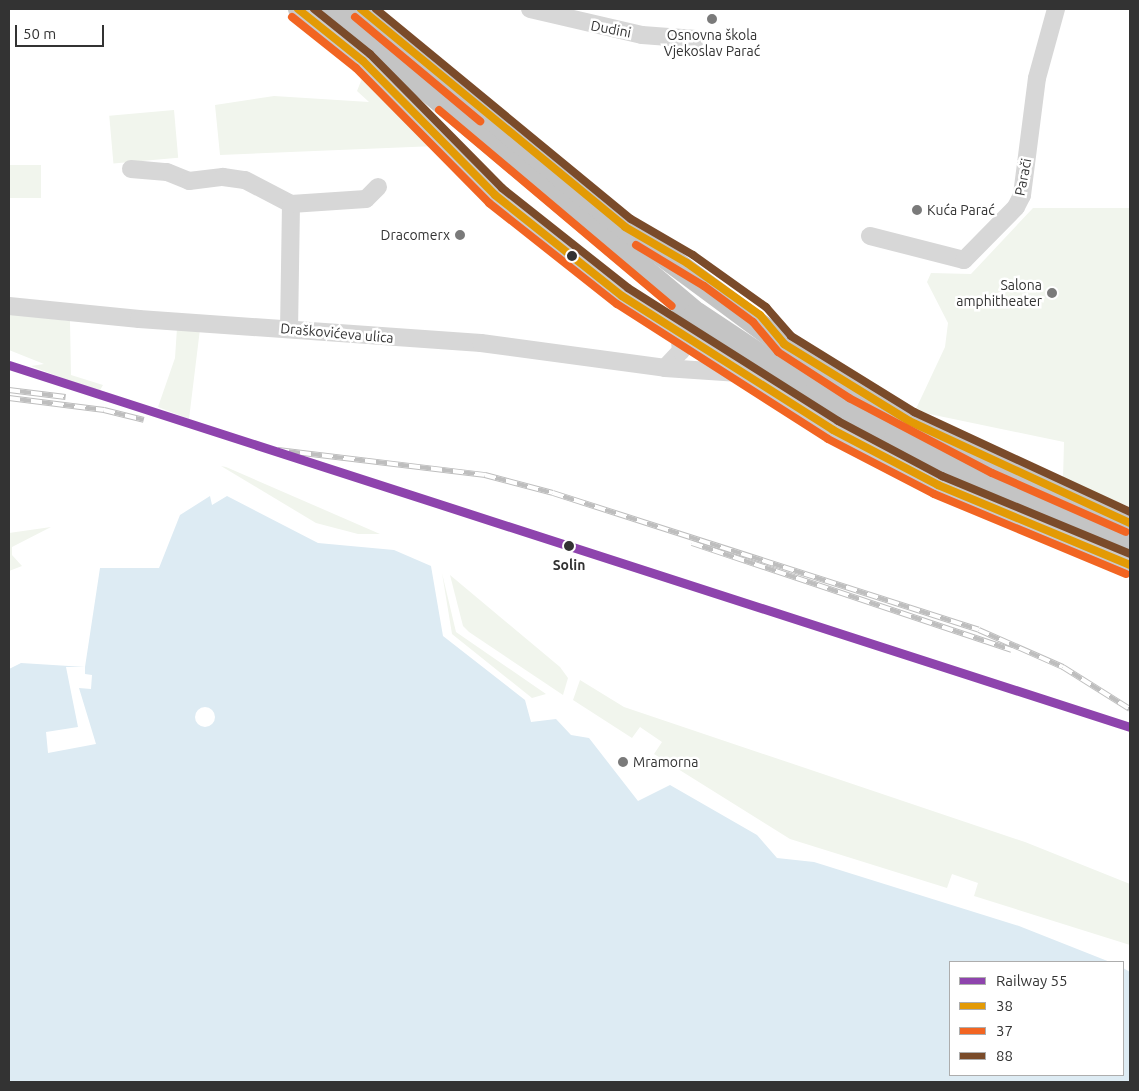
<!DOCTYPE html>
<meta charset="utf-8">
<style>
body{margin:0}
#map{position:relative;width:1139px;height:1091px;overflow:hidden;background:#fff;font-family:Ubuntu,sans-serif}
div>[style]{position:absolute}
.green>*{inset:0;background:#f1f5ed;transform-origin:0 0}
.water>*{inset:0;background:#ddebf3}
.pier>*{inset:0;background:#fff}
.round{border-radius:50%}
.minor>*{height:18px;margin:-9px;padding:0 9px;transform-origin:9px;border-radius:9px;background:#d7d7d7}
.major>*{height:21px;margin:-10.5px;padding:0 10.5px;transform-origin:10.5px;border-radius:10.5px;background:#cacaca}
.highway>*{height:25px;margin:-12.5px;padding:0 12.5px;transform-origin:12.5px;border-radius:12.5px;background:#c4c4c4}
.rail>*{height:5.5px;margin-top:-2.75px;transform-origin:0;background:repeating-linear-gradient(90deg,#fff 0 11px,#bebebe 0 22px);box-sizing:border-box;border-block:1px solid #bebebe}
.bus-1>*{height:8px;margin:-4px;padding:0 4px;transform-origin:4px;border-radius:4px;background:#e39a05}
.bus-2>*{height:8px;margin:-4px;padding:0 4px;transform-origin:4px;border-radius:4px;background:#f26522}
.bus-3>*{height:8px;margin:-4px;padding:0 4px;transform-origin:4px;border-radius:4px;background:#7a4b2a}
.rail-1>*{height:9px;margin:-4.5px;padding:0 4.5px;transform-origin:4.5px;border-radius:4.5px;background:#8e44ad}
.dots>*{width:14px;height:14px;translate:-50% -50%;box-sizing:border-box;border:2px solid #fff;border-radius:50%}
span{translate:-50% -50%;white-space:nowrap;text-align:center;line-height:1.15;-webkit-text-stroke:5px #fff;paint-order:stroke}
.street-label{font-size:14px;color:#333}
.poi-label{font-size:14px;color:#333}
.left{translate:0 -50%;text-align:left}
.right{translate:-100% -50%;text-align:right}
.stop-label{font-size:14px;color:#333;font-weight:700}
.frame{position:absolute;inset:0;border:10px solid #333;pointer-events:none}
.legend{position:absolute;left:949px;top:961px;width:175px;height:115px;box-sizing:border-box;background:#fff;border:1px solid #adadad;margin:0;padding:6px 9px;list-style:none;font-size:15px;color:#333}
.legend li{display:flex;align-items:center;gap:10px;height:25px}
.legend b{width:25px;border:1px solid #adadad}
.scale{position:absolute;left:15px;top:25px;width:89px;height:22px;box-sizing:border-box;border:2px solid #333;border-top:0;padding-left:6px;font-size:15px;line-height:18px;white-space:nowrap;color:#333;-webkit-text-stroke:4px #fff;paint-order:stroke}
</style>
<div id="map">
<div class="green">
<i style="clip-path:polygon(363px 76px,436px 146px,220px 155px,215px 105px,274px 96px,369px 102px,357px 91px)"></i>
<i style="left:174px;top:110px;width:48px;height:65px;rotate:85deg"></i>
<i style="left:41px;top:165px;width:33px;height:32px;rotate:90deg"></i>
<i style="clip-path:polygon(1033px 208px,1130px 208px,1130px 507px,1063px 479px,1064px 442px,915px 411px,945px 347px,948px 323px,927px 282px,931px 273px,971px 274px)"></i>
<i style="clip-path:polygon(9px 314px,70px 321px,71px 375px,103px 385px,99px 392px,31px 366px,44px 364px,9px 350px)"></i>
<i style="clip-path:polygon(177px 328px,200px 329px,189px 419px,158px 407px,175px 358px)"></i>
<i style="clip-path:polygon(221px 466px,226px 467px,380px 534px,358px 534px,316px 523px)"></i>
<i style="clip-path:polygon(51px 527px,12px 547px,12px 555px,22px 566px,9px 571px,9px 533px)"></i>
<i style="clip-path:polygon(442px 573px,456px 632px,546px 694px,532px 698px,452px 634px)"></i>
<i style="clip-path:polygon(450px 575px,560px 667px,568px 678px,563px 695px,469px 632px,463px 626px)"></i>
<i style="clip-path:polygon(580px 680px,624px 707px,1025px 842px,1130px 884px,1130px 945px,974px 896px,978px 883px,952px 874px,947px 888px,790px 839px,654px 754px,662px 742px,640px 727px,632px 738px,573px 700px)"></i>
</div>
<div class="water">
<i style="clip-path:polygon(210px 496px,212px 505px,227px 496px,318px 543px,394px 550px,431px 566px,443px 636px,525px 700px,531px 722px,556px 719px,571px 735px,589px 738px,638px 801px,670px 785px,757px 835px,777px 858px,814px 862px,1019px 926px,1110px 962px,950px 962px,950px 1075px,1123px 1075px,1123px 968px,1130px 972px,1130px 1082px,9px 1082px,9px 669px,21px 663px,85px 667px,100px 568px,159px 568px,180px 515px)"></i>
</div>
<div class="pier">
<i style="clip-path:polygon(66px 667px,85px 667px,85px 674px,92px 675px,91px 689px,79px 688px,96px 744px,48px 753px,46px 732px,78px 727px)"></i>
<i class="round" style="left:195px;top:707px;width:20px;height:20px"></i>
</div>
<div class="minor">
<i style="left:530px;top:9px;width:115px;rotate:13.1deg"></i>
<i style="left:642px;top:35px;width:54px;rotate:4.2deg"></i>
<i style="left:131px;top:169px;width:36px;rotate:5deg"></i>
<i style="left:167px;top:172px;width:24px;rotate:22deg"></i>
<i style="left:189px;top:181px;width:34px;rotate:-7deg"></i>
<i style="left:223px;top:177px;width:22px;rotate:8deg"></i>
<i style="left:245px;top:180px;width:52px;rotate:27.6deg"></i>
<i style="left:291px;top:204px;width:124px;rotate:90.9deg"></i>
<i style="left:291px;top:204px;width:75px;rotate:-3.8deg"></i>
<i style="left:366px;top:199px;width:17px;rotate:-45deg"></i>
<i style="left:870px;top:236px;width:97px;rotate:14.3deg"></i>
<i style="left:964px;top:260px;width:74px;rotate:-45.5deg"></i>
<i style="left:1016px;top:207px;width:13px;rotate:-63deg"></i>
<i style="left:1022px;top:195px;width:118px;rotate:-82.7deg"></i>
<i style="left:1037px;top:78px;width:72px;rotate:-74.6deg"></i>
<i style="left:9px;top:306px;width:131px;rotate:5.7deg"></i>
<i style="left:139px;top:319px;width:343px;rotate:4deg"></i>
<i style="left:481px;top:343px;width:186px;rotate:7.7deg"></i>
<i style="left:665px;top:368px;width:74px;rotate:3.9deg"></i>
<i style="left:665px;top:368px;width:23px;rotate:-47deg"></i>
<i style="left:681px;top:351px;width:18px;rotate:-96deg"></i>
</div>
<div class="major">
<i style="left:298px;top:9px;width:83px;rotate:38.7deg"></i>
<i style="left:363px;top:61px;width:188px;rotate:45.4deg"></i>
<i style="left:495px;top:195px;width:162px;rotate:38.5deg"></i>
<i style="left:622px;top:296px;width:250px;rotate:32.4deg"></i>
<i style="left:833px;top:430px;width:119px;rotate:27.6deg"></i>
<i style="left:938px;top:485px;width:208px;rotate:22.6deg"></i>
</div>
<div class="highway">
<i style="left:332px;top:9px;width:475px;rotate:40deg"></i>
<i style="left:696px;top:314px;width:143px;rotate:33.6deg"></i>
<i style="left:815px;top:393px;width:93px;rotate:29.6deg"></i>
<i style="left:896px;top:439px;width:95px;rotate:26.3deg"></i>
<i style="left:981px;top:481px;width:161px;rotate:22.6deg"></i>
<i style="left:361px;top:9px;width:315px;rotate:39.7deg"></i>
<i style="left:603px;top:210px;width:225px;rotate:36.5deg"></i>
<i style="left:784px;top:344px;width:147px;rotate:31.6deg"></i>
<i style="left:909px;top:421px;width:243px;rotate:24.8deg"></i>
</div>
<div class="rail">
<i style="left:9px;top:390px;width:57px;rotate:7deg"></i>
<i style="left:9px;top:398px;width:96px;rotate:7.2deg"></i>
<i style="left:104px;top:410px;width:41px;rotate:14deg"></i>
<i style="left:278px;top:450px;width:209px;rotate:6.9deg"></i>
<i style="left:485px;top:475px;width:70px;rotate:14.8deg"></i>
<i style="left:553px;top:493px;width:447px;rotate:17.8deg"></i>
<i style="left:979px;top:630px;width:92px;rotate:23.8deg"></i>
<i style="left:1063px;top:667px;width:79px;rotate:32.1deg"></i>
<i style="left:692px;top:543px;width:337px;rotate:18.5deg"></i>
</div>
<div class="bus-1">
<i style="left:298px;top:9px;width:83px;rotate:38.7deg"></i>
<i style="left:363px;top:61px;width:188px;rotate:45.4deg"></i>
<i style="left:495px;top:195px;width:162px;rotate:38.5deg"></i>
<i style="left:622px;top:296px;width:250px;rotate:32.4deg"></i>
<i style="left:833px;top:430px;width:119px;rotate:27.6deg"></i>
<i style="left:938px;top:485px;width:208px;rotate:22.6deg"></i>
<i style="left:361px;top:9px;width:342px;rotate:39.5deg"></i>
<i style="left:625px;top:227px;width:72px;rotate:30.1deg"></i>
<i style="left:687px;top:263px;width:90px;rotate:35.5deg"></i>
<i style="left:760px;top:315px;width:38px;rotate:50deg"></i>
<i style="left:784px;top:344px;width:147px;rotate:31.6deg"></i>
<i style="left:909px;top:421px;width:243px;rotate:24.8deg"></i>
</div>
<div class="bus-2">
<i style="left:292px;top:17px;width:82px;rotate:38.6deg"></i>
<i style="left:356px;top:68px;width:190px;rotate:45.4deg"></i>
<i style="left:489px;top:203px;width:163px;rotate:38.3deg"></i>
<i style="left:617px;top:304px;width:250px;rotate:32.6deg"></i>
<i style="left:828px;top:439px;width:119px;rotate:27.4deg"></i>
<i style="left:934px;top:494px;width:208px;rotate:22.6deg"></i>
<i style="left:355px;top:17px;width:163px;rotate:39.8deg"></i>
<i style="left:439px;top:110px;width:304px;rotate:40.1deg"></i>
<i style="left:636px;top:245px;width:79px;rotate:31.1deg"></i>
<i style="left:704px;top:286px;width:61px;rotate:36.3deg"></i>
<i style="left:753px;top:322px;width:39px;rotate:50deg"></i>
<i style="left:778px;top:352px;width:85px;rotate:32.9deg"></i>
<i style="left:849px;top:398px;width:161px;rotate:27.7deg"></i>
<i style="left:992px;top:473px;width:146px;rotate:23.8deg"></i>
</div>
<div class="bus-3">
<i style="left:314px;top:9px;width:72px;rotate:38.8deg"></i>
<i style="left:370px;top:54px;width:188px;rotate:45.4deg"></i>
<i style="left:502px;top:188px;width:161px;rotate:38.4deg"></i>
<i style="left:628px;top:288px;width:249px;rotate:32.3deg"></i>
<i style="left:838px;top:421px;width:118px;rotate:27.9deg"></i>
<i style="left:942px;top:476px;width:204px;rotate:22.5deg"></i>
<i style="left:376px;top:9px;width:330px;rotate:39.5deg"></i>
<i style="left:631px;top:219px;width:72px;rotate:30.1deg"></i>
<i style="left:693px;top:255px;width:90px;rotate:35.5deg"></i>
<i style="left:766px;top:307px;width:38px;rotate:49deg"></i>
<i style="left:791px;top:336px;width:145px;rotate:31.7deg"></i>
<i style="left:914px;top:412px;width:238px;rotate:24.8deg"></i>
</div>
<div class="rail-1">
<i style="left:9px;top:365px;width:1178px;rotate:17.9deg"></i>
</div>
<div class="dots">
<i style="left:712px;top:19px;background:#7a7a7a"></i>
<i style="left:917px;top:210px;background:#7a7a7a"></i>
<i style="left:460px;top:235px;background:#7a7a7a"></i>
<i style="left:572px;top:256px;background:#333"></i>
<i style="left:1052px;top:293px;background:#7a7a7a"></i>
<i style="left:569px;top:546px;background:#333"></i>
<i style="left:623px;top:762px;background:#7a7a7a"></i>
</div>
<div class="street-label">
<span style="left:611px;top:29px;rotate:11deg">Dudini</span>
<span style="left:1023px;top:177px;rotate:-79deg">Parači</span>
<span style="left:337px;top:333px;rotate:5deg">Draškovićeva ulica</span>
</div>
<div class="poi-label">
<span style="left:712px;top:43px">Osnovna škola<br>Vjekoslav Parać</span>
<span class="left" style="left:927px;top:210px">Kuća Parać</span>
<span class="right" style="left:450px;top:235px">Dracomerx</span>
<span class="right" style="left:1042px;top:293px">Salona<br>amphitheater</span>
<span class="left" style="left:633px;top:762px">Mramorna</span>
</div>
<div class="stop-label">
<span style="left:569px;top:565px">Solin</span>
</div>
<div class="frame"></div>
<ul class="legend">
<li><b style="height:6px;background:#8e44ad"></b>Railway 55</li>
<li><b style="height:6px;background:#e39a05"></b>38</li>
<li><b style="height:6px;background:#f26522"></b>37</li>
<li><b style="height:6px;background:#7a4b2a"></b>88</li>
</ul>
<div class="scale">50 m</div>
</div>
